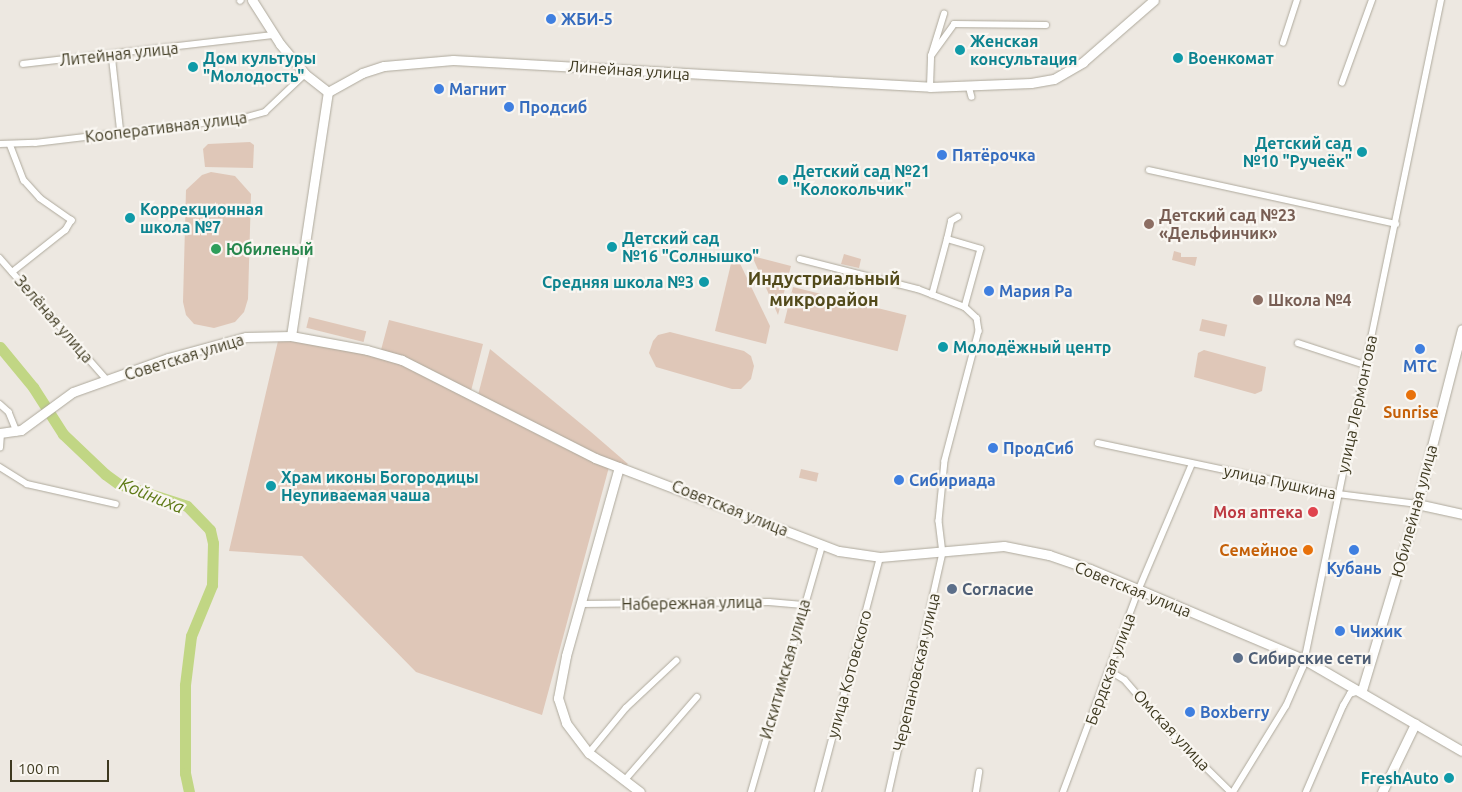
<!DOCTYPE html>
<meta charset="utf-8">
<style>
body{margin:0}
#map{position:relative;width:1462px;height:792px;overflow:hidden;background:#ede8e1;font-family:Ubuntu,sans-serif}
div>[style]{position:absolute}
.green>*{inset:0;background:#dfc7b8;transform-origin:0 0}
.river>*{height:11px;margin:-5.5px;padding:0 5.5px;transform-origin:5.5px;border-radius:5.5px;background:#c1d684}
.roads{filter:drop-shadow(0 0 1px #aea99c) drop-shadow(0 0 1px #aea99c)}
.street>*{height:5.5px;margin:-2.75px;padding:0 2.75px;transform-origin:2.75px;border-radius:2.75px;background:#fff}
.secondary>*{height:9px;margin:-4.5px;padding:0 4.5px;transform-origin:4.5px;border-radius:4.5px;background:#fff}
.dots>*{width:14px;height:14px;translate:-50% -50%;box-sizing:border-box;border:2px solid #f9f6f1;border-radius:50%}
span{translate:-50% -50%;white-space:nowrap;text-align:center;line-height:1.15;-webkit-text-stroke:4.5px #f9f6f1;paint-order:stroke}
.shop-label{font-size:16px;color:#366cbe;font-weight:700}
.left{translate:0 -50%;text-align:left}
.culture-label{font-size:16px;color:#0d838f;font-weight:700}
.right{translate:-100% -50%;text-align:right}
.street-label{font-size:16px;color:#3e3920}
.education-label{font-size:16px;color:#785e54;font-weight:700}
.leisure-label{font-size:16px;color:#27864d;font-weight:700}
.food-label{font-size:16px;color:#c56008;font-weight:700}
.health-label{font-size:16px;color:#be3a42;font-weight:700}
.service-label{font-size:16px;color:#4e5e75;font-weight:700}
.neighbourhood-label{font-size:18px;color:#524a1a;font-weight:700}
.water-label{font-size:18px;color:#5e7a16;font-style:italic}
.scale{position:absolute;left:10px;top:760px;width:99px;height:22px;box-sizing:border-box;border:2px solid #3e3920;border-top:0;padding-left:6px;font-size:15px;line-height:18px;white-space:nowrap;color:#3e3920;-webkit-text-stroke:4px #f9f6f1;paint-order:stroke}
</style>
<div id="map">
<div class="green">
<i style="clip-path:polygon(250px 142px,254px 145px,253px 168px,205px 167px,203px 149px,208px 144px)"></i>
<i style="clip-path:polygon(211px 172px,235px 176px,251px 194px,248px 299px,244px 312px,235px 322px,214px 328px,194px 324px,186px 315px,183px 302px,186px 190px,202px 175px)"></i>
<i style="clip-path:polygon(734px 251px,770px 326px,766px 344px,715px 331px)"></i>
<i style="clip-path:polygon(1174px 251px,1181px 253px,1181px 257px,1197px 257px,1195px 266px,1172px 260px)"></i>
<i style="clip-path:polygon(844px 254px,861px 259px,859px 268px,841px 264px)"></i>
<i style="clip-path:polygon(752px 256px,791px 266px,778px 315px)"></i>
<i style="left:793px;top:287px;width:117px;height:37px;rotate:14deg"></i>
<i style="left:309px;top:317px;width:59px;height:11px;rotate:14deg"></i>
<i style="left:1202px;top:319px;width:26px;height:12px;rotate:13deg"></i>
<i style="clip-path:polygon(389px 320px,483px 344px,471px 391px,403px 356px,381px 350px)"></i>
<i style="clip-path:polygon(670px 332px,744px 351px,751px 356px,754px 366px,751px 379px,741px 389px,732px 389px,656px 367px,649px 353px,653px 341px,658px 335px)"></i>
<i style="clip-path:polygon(278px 341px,308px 342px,399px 361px,554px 443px,609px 467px,542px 715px,416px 672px,302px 556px,229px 551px)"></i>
<i style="clip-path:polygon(490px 349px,591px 432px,628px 464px,625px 466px,592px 452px,478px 395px)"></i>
<i style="clip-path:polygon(1204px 350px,1266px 367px,1262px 391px,1255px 394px,1194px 377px,1198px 353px)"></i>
<i style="left:801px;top:469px;width:18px;height:9px;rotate:13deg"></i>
</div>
<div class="river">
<i style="left:0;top:347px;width:52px;rotate:50.5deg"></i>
<i style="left:33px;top:387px;width:56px;rotate:57.4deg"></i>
<i style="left:63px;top:434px;width:58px;rotate:43.6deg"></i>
<i style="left:105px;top:474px;width:17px;rotate:36deg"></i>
<i style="left:119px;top:484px;width:71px;rotate:17.9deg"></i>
<i style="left:187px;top:506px;width:33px;rotate:46deg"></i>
<i style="left:210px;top:530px;width:13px;rotate:77deg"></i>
<i style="left:213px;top:543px;width:42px;rotate:91.4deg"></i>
<i style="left:212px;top:585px;width:55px;rotate:112.4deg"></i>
<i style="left:191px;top:636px;width:49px;rotate:97deg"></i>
<i style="left:185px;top:685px;width:88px;rotate:90deg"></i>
<i style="left:185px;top:773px;width:19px;rotate:78deg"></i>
</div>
<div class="roads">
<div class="street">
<i style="left:240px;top:1px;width:1px;rotate:-45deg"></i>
<i style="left:1283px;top:43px;width:45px;rotate:-72deg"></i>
<i style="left:112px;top:54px;width:81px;rotate:83.6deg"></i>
<i style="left:931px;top:56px;width:39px;rotate:-54deg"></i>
<i style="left:954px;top:24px;width:92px;rotate:0.6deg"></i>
<i style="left:23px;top:64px;width:253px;rotate:-6.6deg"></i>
<i style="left:1342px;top:83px;width:88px;rotate:-70.1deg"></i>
<i style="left:969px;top:86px;width:11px;rotate:75deg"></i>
<i style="left:930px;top:87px;width:31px;rotate:-88deg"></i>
<i style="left:931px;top:56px;width:44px;rotate:-72.8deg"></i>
<i style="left:0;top:144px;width:35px;rotate:-2deg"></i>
<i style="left:35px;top:143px;width:210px;rotate:-6.8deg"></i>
<i style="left:244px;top:118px;width:22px;rotate:-16deg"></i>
<i style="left:265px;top:112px;width:55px;rotate:-43.5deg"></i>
<i style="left:10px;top:144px;width:39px;rotate:69deg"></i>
<i style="left:24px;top:180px;width:24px;rotate:48deg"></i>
<i style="left:40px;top:198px;width:39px;rotate:35deg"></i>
<i style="left:72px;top:220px;width:12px;rotate:121deg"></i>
<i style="left:66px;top:230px;width:68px;rotate:141.6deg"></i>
<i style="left:1149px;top:170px;width:253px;rotate:12.3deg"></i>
<i style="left:947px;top:239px;width:18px;rotate:-77deg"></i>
<i style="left:951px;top:221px;width:8px;rotate:-30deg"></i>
<i style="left:0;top:258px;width:162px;rotate:48.7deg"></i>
<i style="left:800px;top:259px;width:122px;rotate:14.3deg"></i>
<i style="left:918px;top:289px;width:50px;rotate:21deg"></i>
<i style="left:965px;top:307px;width:16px;rotate:43deg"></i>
<i style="left:977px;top:318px;width:13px;rotate:81deg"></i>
<i style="left:979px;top:331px;width:134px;rotate:104.7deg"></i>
<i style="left:945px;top:461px;width:60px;rotate:95.7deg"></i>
<i style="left:939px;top:521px;width:32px;rotate:83deg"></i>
<i style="left:943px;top:553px;width:245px;rotate:102.7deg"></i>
<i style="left:932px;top:295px;width:58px;rotate:-75deg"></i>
<i style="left:947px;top:239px;width:35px;rotate:16deg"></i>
<i style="left:981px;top:249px;width:60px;rotate:105.4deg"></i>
<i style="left:1298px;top:343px;width:71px;rotate:18.2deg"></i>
<i style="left:0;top:404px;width:12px;rotate:42deg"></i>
<i style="left:9px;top:412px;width:22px;rotate:68deg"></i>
<i style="left:1098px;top:443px;width:245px;rotate:12deg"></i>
<i style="left:1338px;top:494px;width:80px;rotate:7.2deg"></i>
<i style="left:0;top:448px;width:15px;rotate:-86deg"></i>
<i style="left:0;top:467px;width:32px;rotate:32deg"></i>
<i style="left:27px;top:484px;width:91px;rotate:12.7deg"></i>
<i style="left:581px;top:604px;width:188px;rotate:-0.6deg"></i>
<i style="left:769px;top:602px;width:34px;rotate:5deg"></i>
<i style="left:1110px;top:671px;width:17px;rotate:31deg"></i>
<i style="left:1125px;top:680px;width:69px;rotate:49.1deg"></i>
<i style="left:1170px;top:732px;width:86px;rotate:44.5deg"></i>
<i style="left:589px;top:753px;width:58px;rotate:-50.6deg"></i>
<i style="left:626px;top:708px;width:69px;rotate:-43.2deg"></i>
<i style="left:624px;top:781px;width:111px;rotate:-49deg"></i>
<i style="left:751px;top:792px;width:256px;rotate:-73.9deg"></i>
<i style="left:818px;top:792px;width:243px;rotate:-75.2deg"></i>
<i style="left:976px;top:792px;width:20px;rotate:-81deg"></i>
<i style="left:1063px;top:792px;width:215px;rotate:-69.5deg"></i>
<i style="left:1138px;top:591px;width:138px;rotate:-67deg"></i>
<i style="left:1233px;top:792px;width:101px;rotate:-58.4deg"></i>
<i style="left:1286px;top:706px;width:43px;rotate:-66.4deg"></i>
<i style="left:1303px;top:667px;width:681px;rotate:-78.31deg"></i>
<i style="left:1306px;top:792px;width:94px;rotate:-66.7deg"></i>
<i style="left:1343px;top:706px;width:14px;rotate:-60deg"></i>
<i style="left:1350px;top:694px;width:10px;rotate:-17deg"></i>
</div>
<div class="secondary">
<i style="left:252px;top:0;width:52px;rotate:57.5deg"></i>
<i style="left:280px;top:44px;width:39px;rotate:50deg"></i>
<i style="left:305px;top:74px;width:29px;rotate:38deg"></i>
<i style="left:291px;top:336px;width:247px;rotate:-81.4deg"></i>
<i style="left:328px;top:92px;width:39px;rotate:-29deg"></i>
<i style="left:362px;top:73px;width:23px;rotate:-18deg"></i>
<i style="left:384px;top:66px;width:69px;rotate:-5deg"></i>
<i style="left:453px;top:60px;width:478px;rotate:3.2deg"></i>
<i style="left:930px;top:87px;width:101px;rotate:-2.3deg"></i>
<i style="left:1031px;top:83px;width:23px;rotate:-10deg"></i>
<i style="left:1054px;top:79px;width:34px;rotate:-30deg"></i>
<i style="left:1083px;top:62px;width:94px;rotate:-41.1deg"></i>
<i style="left:0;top:433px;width:21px;rotate:-8deg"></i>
<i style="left:21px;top:430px;width:64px;rotate:-36.2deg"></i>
<i style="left:73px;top:392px;width:101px;rotate:-19.7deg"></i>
<i style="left:168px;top:358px;width:81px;rotate:-15.1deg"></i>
<i style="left:246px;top:337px;width:45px;rotate:-1.3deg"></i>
<i style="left:291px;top:336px;width:77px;rotate:10.4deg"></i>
<i style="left:367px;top:350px;width:36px;rotate:16deg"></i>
<i style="left:402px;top:360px;width:216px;rotate:26.9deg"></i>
<i style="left:595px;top:458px;width:261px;rotate:20.9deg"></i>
<i style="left:839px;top:551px;width:41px;rotate:8.3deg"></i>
<i style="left:880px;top:557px;width:124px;rotate:-5.1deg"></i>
<i style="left:1004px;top:546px;width:46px;rotate:11.3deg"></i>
<i style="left:1049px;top:555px;width:43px;rotate:18.9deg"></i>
<i style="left:1090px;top:569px;width:233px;rotate:22.9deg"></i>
<i style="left:1305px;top:660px;width:181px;rotate:30.1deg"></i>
<i style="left:619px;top:467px;width:196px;rotate:105.7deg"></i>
<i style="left:566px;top:656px;width:43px;rotate:100.8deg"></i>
<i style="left:558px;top:698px;width:26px;rotate:72deg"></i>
<i style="left:566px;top:723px;width:38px;rotate:53deg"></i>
<i style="left:589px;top:753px;width:64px;rotate:37.4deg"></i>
<i style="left:1417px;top:504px;width:46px;rotate:12.5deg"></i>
<i style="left:1362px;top:690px;width:177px;rotate:-73.3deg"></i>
<i style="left:1413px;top:520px;width:197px;rotate:-75.6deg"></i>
<i style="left:1382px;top:792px;width:76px;rotate:-64.1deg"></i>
</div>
</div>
<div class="dots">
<i style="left:551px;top:19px;background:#3f7fe0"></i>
<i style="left:960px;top:50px;background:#0f9aa8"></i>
<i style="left:1178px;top:58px;background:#0f9aa8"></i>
<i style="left:193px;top:67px;background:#0f9aa8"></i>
<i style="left:439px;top:89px;background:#3f7fe0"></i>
<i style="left:509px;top:107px;background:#3f7fe0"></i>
<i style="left:1362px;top:152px;background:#0f9aa8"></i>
<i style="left:942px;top:155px;background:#3f7fe0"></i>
<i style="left:783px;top:180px;background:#0f9aa8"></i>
<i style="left:130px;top:218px;background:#0f9aa8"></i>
<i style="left:1149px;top:224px;background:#8d6e63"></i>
<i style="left:612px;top:247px;background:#0f9aa8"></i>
<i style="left:216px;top:249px;background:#2e9e5b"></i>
<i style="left:704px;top:282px;background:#0f9aa8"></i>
<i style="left:989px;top:291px;background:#3f7fe0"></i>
<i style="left:1258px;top:300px;background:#8d6e63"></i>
<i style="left:943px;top:347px;background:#0f9aa8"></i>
<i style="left:1420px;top:349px;background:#3f7fe0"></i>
<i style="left:1411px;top:395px;background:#e8710a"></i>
<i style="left:993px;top:448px;background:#3f7fe0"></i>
<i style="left:899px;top:480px;background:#3f7fe0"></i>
<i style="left:271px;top:486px;background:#0f9aa8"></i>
<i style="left:1313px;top:512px;background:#e0444e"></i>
<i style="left:1308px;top:550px;background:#e8710a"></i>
<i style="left:1354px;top:550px;background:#3f7fe0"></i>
<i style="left:952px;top:589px;background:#5c6f8a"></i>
<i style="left:1340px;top:631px;background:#3f7fe0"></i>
<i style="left:1238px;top:658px;background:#5c6f8a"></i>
<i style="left:1190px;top:712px;background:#3f7fe0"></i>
<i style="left:1449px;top:778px;background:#0f9aa8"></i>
</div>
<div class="shop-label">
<span class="left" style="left:561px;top:19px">ЖБИ-5</span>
<span class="left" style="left:449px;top:89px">Магнит</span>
<span class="left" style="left:519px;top:107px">Продсиб</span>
<span class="left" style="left:952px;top:155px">Пятёрочка</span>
<span class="left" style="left:999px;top:291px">Мария Ра</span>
<span style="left:1420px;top:366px">МТС</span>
<span class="left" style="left:1003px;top:448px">ПродСиб</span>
<span class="left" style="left:909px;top:480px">Сибириада</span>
<span style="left:1354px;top:568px">Кубань</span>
<span class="left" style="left:1350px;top:631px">Чижик</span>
<span class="left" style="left:1200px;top:712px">Boxberry</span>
</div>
<div class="culture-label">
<span class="left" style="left:970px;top:50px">Женская<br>консультация</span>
<span class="left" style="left:203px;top:67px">Дом культуры<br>"Молодость"</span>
<span class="left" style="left:1188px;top:58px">Военкомат</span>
<span class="right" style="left:1352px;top:152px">Детский сад<br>№10 "Ручеёк"</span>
<span class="left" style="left:793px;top:180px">Детский сад №21<br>"Колокольчик"</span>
<span class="left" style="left:140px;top:218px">Коррекционная<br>школа №7</span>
<span class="left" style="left:622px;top:247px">Детский сад<br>№16 "Солнышко"</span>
<span class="right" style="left:694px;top:282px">Средняя школа №3</span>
<span class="left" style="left:953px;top:347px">Молодёжный центр</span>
<span class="left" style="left:281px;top:486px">Храм иконы Богородицы<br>Неупиваемая чаша</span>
<span class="right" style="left:1439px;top:778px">FreshAuto</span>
</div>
<div class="street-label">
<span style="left:119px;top:54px;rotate:-6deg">Литейная улица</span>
<span style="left:629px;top:70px;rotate:4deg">Линейная улица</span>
<span style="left:166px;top:127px;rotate:-7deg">Кооперативная улица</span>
<span style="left:54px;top:319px;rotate:49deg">Зелёная улица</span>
<span style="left:184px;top:357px;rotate:-17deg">Советская улица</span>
<span style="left:1357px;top:404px;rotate:-78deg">улица Лермонтова</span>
<span style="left:1280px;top:482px;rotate:12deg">улица Пушкина</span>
<span style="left:730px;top:508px;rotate:22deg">Советская улица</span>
<span style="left:1414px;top:511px;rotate:-75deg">Юбилейная улица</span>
<span style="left:1133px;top:589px;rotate:22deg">Советская улица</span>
<span style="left:692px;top:603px;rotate:-1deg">Набережная улица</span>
<span style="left:785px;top:669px;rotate:-74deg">Искитимская улица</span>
<span style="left:1110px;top:669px;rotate:-70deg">Бердская улица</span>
<span style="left:916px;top:672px;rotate:-77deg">Черепановская улица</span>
<span style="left:849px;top:674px;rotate:-75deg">улица Котовского</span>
<span style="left:1172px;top:730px;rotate:47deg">Омская улица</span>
</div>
<div class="education-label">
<span class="left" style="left:1159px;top:224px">Детский сад №23<br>«Дельфинчик»</span>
<span class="left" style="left:1268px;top:300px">Школа №4</span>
</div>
<div class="leisure-label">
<span class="left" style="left:226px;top:249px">Юбиленый</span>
</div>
<div class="food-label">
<span style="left:1411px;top:412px">Sunrise</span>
<span class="right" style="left:1298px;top:550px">Семейное</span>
</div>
<div class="health-label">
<span class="right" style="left:1303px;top:512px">Моя аптека</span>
</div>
<div class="service-label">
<span class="left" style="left:962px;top:589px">Согласие</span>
<span class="left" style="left:1248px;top:658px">Сибирские сети</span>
</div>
<div class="neighbourhood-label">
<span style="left:824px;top:289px">Индустриальный<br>микрорайон</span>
</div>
<div class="water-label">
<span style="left:152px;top:495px;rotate:22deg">Койниха</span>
</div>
<div class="scale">100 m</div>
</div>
